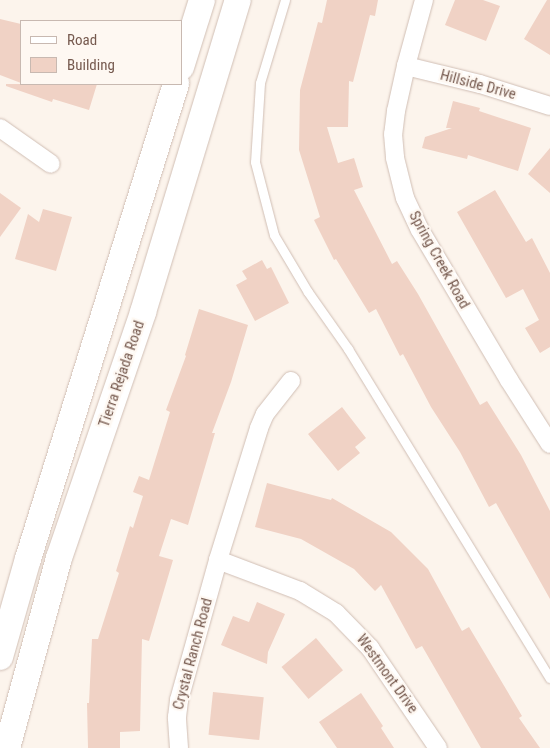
<!DOCTYPE html>
<style>
body{margin:0}
#map{position:relative;width:550px;height:748px;overflow:hidden;background:#fcf4ec;font-family:"Roboto Condensed",sans-serif}
div>[style]{position:absolute}
.building>*{inset:0;background:#f0d2c5;transform-origin:0 0}
.roads{filter:drop-shadow(0 0 1px #d0beb4) drop-shadow(0 0 1px #d0beb4)}
.service>*{height:9px;margin:-4.5px;padding:0 4.5px;transform-origin:4.5px;border-radius:4.5px;background:#fff}
.minor>*{height:18px;margin:-9px;padding:0 9px;transform-origin:9px;border-radius:9px;background:#fff}
.secondary>*{height:26px;margin:-13px;padding:0 13px;transform-origin:13px;border-radius:13px;background:#fff}
span{translate:-50% -50%;white-space:nowrap;text-align:center;line-height:1.15;-webkit-text-stroke:4.5px #fef8f2;paint-order:stroke}
.street-label{font-size:15px;color:#765a4f}
.legend{position:absolute;left:20px;top:20px;width:162px;height:65px;box-sizing:border-box;background:#fef8f2;border:1px solid #c8b9b1;margin:0;padding:6px 9px;list-style:none;font-size:15px;color:#765a4f}
.legend li{display:flex;align-items:center;gap:10px;height:25px}
.legend b{width:25px;border:1px solid #c8b9b1}
</style>
<div id="map">
<div class="building">
<i style="clip-path:polygon(327px 0,378px 0,375px 16px,370px 15px,353px 82px,349px 81px,348px 127px,327px 127px,338px 163px,354px 158px,363px 187px,354px 190px,392px 264px,397px 261px,418px 294px,480px 405px,487px 401px,521px 455px,550px 511px,550px 599px,496px 503px,489px 507px,460px 452px,431px 407px,403px 354px,400px 356px,376px 309px,369px 313px,336px 259px,334px 260px,314px 220px,320px 217px,299px 150px,300px 90px,318px 22px,322px 23px)"></i>
<i style="clip-path:polygon(455px 0,483px 0,500px 6px,486px 41px,445px 25px)"></i>
<i style="clip-path:polygon(547px 0,550px 0,550px 55px,524px 39px)"></i>
<i style="clip-path:polygon(0 19px,21px 24px,21px 83px,0 75px)"></i>
<i style="clip-path:polygon(6px 84px,97px 84px,89px 110px,53px 99px,52px 102px,6px 86px)"></i>
<i style="clip-path:polygon(453px 101px,480px 108px,479px 111px,531px 128px,518px 171px,468px 155px,467px 159px,422px 148px,425px 137px,452px 128px,446px 128px)"></i>
<i style="clip-path:polygon(550px 148px,550px 193px,528px 174px)"></i>
<i style="clip-path:polygon(495px 190px,526px 242px,532px 238px,550px 273px,550px 347px,540px 353px,525px 328px,539px 320px,523px 289px,506px 298px,457px 212px)"></i>
<i style="clip-path:polygon(0 193px,21px 208px,0 237px)"></i>
<i style="clip-path:polygon(43px 209px,72px 217px,56px 271px,15px 259px,28px 214px,39px 222px)"></i>
<i style="clip-path:polygon(262px 260px,267px 269px,271px 267px,289px 303px,255px 321px,236px 285px,247px 279px,242px 271px)"></i>
<i style="clip-path:polygon(199px 309px,248px 325px,231px 382px,212px 433px,215px 433px,188px 525px,171px 519px,159px 556px,173px 560px,149px 641px,142px 639px,140px 731px,120px 732px,120px 748px,88px 748px,87px 703px,89px 703px,92px 639px,98px 639px,119px 573px,116px 571px,130px 526px,133px 528px,143px 496px,133px 492px,139px 476px,149px 480px,170px 412px,166px 410px,186px 356px,185px 355px)"></i>
<i style="clip-path:polygon(342px 407px,366px 438px,355px 447px,360px 453px,338px 471px,308px 434px)"></i>
<i style="clip-path:polygon(267px 483px,331px 500px,332px 498px,391px 532px,428px 569px,462px 631px,469px 627px,522px 716px,519px 718px,540px 748px,481px 748px,422px 646px,416px 649px,381px 585px,375px 591px,354px 569px,301px 539px,255px 527px)"></i>
<i style="clip-path:polygon(257px 602px,285px 614px,268px 652px,267px 664px,221px 645px,233px 616px,249px 622px)"></i>
<i style="left:316px;top:638px;width:42px;height:45px;rotate:50deg"></i>
<i style="left:213px;top:692px;width:51px;height:43px;rotate:6deg"></i>
<i style="clip-path:polygon(361px 693px,383px 726px,381px 728px,394px 748px,337px 748px,319px 722px)"></i>
</div>
<div class="roads">
<div class="service">
<i style="left:285px;top:0;width:87px;rotate:106.8deg"></i>
<i style="left:260px;top:83px;width:79px;rotate:93.6deg"></i>
<i style="left:255px;top:162px;width:75px;rotate:75.4deg"></i>
<i style="left:274px;top:235px;width:66px;rotate:59.2deg"></i>
<i style="left:308px;top:292px;width:70px;rotate:54.9deg"></i>
<i style="left:348px;top:349px;width:386px;rotate:58.5deg"></i>
</div>
<div class="minor">
<i style="left:424px;top:0;width:68px;rotate:105.3deg"></i>
<i style="left:406px;top:66px;width:46px;rotate:102.5deg"></i>
<i style="left:396px;top:111px;width:23px;rotate:97deg"></i>
<i style="left:393px;top:134px;width:24px;rotate:85deg"></i>
<i style="left:395px;top:158px;width:41px;rotate:76deg"></i>
<i style="left:405px;top:198px;width:35px;rotate:65deg"></i>
<i style="left:420px;top:230px;width:174px;rotate:59.3deg"></i>
<i style="left:509px;top:380px;width:76px;rotate:57.4deg"></i>
<i style="left:406px;top:66px;width:76px;rotate:13.7deg"></i>
<i style="left:480px;top:84px;width:73px;rotate:17.4deg"></i>
<i style="left:0;top:128px;width:62px;rotate:35.2deg"></i>
<i style="left:218px;top:560px;width:88px;rotate:20.7deg"></i>
<i style="left:300px;top:591px;width:42px;rotate:31.4deg"></i>
<i style="left:336px;top:613px;width:49px;rotate:45.8deg"></i>
<i style="left:370px;top:648px;width:121px;rotate:55.8deg"></i>
<i style="left:179px;top:748px;width:31px;rotate:-94deg"></i>
<i style="left:177px;top:717px;width:17px;rotate:-83deg"></i>
<i style="left:179px;top:700px;width:145px;rotate:-74.4deg"></i>
<i style="left:218px;top:560px;width:138px;rotate:-72.7deg"></i>
<i style="left:259px;top:428px;width:15px;rotate:-67deg"></i>
<i style="left:265px;top:414px;width:42px;rotate:-51.8deg"></i>
</div>
<div class="secondary">
<i style="left:181px;top:67px;width:70px;rotate:-72.6deg"></i>
<i style="left:0;top:657px;width:102px;rotate:-74.1deg"></i>
<i style="left:28px;top:559px;width:498px;rotate:-72.7deg"></i>
<i style="left:7px;top:748px;width:197px;rotate:-74.7deg"></i>
<i style="left:59px;top:558px;width:260px;rotate:-71.1deg"></i>
<i style="left:143px;top:312px;width:326px;rotate:-73.1deg"></i>
</div>
</div>
<div class="street-label">
<span style="left:478px;top:85px;rotate:15deg">Hillside Drive</span>
<span style="left:439px;top:260px;rotate:61deg">Spring Creek Road</span>
<span style="left:122px;top:374px;rotate:-71deg">Tierra Rejada Road</span>
<span style="left:193px;top:654px;rotate:-75deg">Crystal Ranch Road</span>
<span style="left:387px;top:674px;rotate:54deg">Westmont Drive</span>
</div>
<ul class="legend">
<li><b style="height:6px;background:#fff"></b>Road</li>
<li><b style="height:14px;background:#f0d2c5"></b>Building</li>
</ul>
</div>
